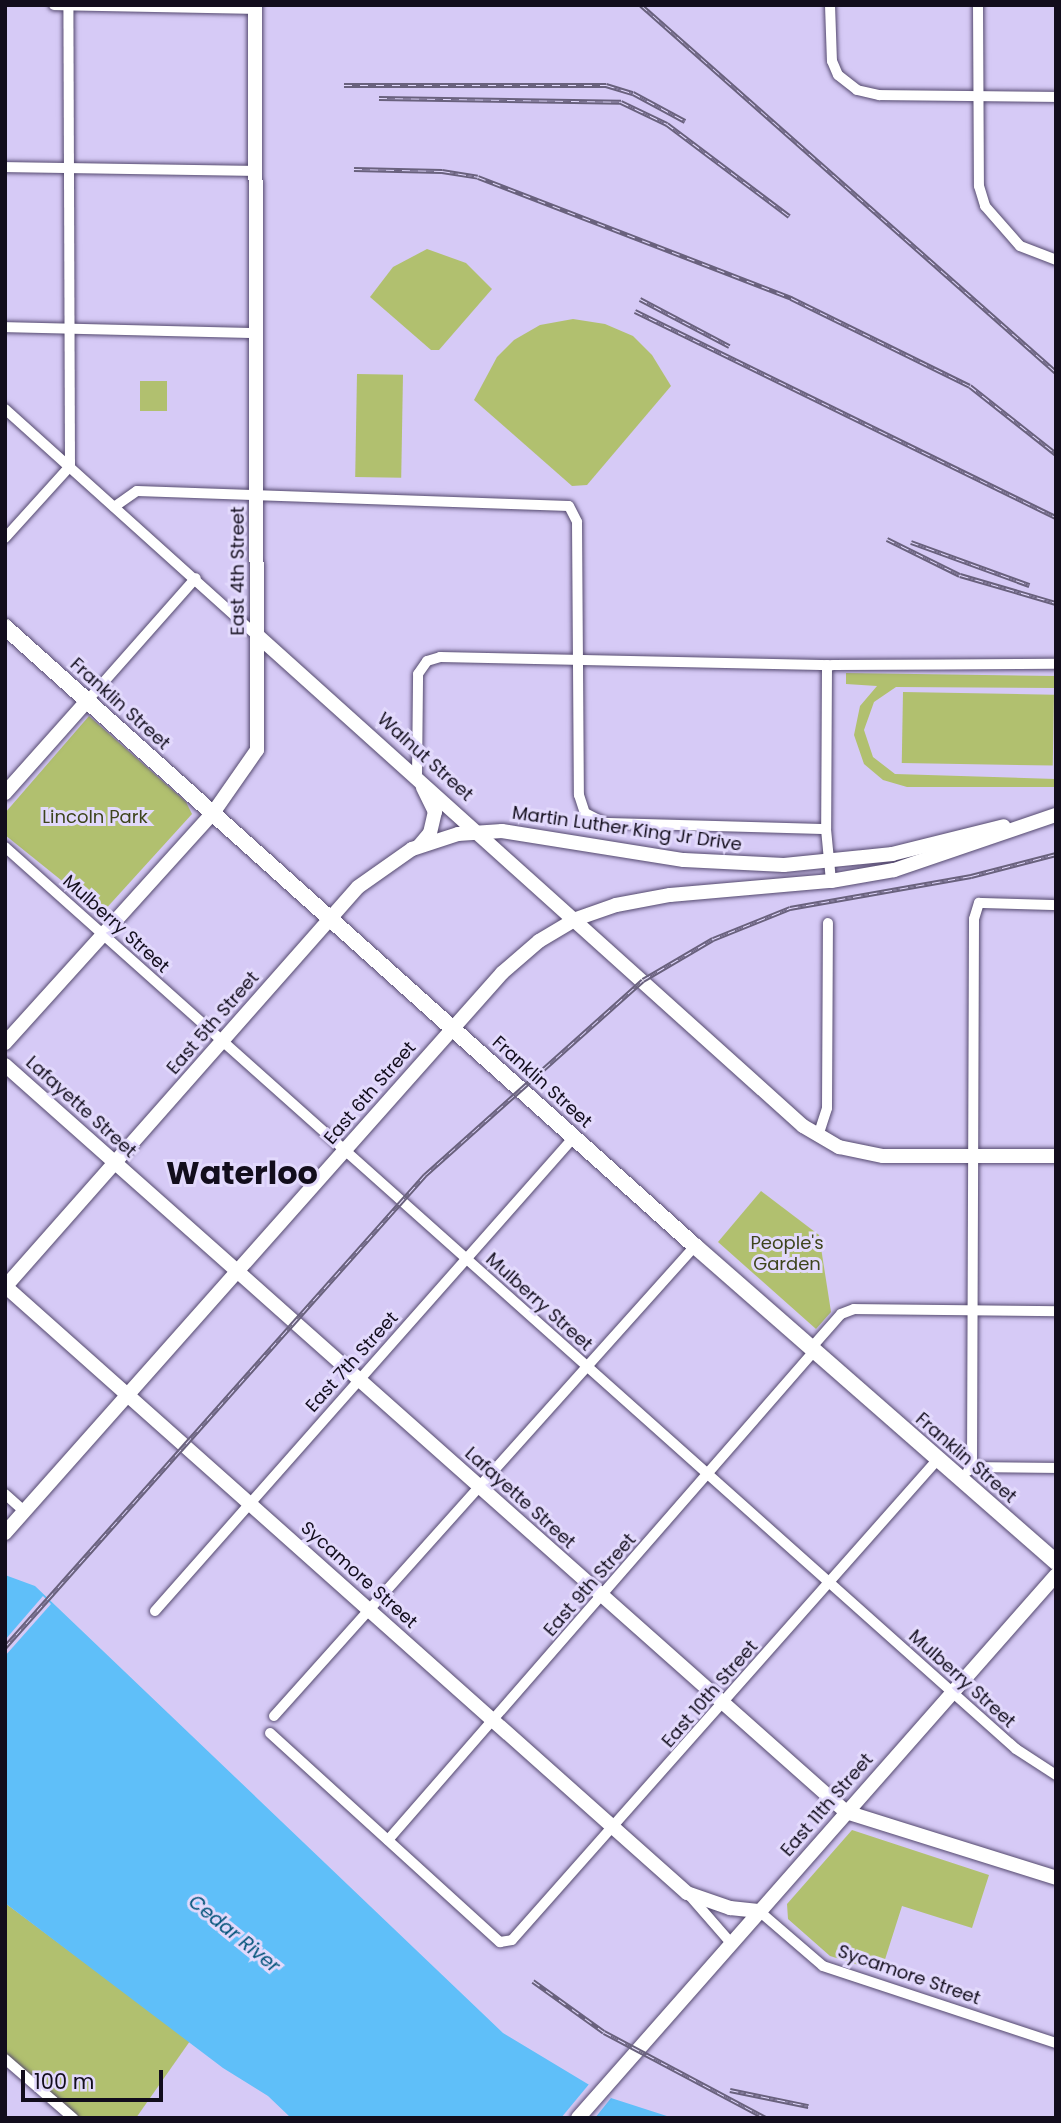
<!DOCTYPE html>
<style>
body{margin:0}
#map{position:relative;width:1061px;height:2123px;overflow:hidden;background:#d6caf6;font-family:Poppins,sans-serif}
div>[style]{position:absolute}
.green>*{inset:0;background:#b1c06f;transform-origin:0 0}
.water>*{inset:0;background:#5fbff9}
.pier>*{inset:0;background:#d6caf6}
.roads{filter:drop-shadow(0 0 2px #54496e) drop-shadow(0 0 2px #54496e)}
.street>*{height:10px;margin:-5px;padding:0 5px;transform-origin:5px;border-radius:5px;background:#fff}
.secondary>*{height:14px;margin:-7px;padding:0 7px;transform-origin:7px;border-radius:7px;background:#fff}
.primary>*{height:16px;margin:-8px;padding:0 8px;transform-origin:8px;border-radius:8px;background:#fff}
.rail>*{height:5px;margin-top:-2.5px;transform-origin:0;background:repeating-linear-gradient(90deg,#e2d9fc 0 8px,#69617d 0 16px);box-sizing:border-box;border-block:2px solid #69617d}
span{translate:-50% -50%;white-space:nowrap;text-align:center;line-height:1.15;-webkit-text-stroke:6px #e2d9fc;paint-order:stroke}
.street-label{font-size:18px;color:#120d1c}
.park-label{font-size:18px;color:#3d441c}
.water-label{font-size:19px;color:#015278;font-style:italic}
.town-label{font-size:32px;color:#120d1c;font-weight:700}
.frame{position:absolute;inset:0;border:7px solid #120d1c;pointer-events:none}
.scale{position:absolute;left:21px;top:2070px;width:142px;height:32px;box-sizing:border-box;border:4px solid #120d1c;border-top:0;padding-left:9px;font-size:21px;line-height:24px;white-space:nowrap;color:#120d1c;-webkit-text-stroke:5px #e2d9fc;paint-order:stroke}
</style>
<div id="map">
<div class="green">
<i style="clip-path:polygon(427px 249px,466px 263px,492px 289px,439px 350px,431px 350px,370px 297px,393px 267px)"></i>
<i style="clip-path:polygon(573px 319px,605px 324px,633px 336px,652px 355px,671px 386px,587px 485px,572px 486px,474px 400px,497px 357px,514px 340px,540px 325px)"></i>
<i style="left:357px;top:374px;width:46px;height:103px;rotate:1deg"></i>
<i style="left:140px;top:381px;width:27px;height:30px"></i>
<i style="clip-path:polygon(846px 673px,1056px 676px,1056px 688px,896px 687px,874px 702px,864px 730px,873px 757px,895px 774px,1056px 779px,1056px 787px,907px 787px,883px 780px,864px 764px,854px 735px,860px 706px,877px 686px,846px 684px)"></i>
<i style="left:903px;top:692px;width:151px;height:71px;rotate:1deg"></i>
<i style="clip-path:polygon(89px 716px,186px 802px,192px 814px,102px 913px,5px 835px,5px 813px)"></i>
<i style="clip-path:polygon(761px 1191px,819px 1235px,831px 1312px,816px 1329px,718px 1242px)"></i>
<i style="clip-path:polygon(852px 1830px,989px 1875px,972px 1928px,902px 1906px,881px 1972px,830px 1956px,788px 1919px,787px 1904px)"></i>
<i style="clip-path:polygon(5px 1903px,190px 2041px,136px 2118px,80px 2118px,5px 2053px)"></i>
</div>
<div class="water">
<i style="clip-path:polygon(5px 1575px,35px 1586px,503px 2033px,611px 2098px,673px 2118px,291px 2118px,268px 2096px,223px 2068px,5px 1903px)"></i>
</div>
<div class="pier">
<i style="clip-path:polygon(43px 1596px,51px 1604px,5px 1656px,5px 1640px)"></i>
<i style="clip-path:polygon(590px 2083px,611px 2098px,595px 2118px,561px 2118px)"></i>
</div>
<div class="roads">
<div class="street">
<i style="left:54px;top:5px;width:201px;rotate:1.1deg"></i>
<i style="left:830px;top:5px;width:56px;rotate:88deg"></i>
<i style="left:832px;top:61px;width:15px;rotate:67deg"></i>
<i style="left:838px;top:75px;width:24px;rotate:38deg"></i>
<i style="left:857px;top:90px;width:23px;rotate:13deg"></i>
<i style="left:879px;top:95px;width:177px;rotate:0.6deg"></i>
<i style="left:978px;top:5px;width:181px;rotate:89.7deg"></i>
<i style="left:979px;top:186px;width:21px;rotate:73deg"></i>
<i style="left:985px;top:206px;width:53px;rotate:48.8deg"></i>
<i style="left:1020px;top:246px;width:39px;rotate:21deg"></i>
<i style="left:5px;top:167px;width:249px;rotate:0.9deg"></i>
<i style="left:5px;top:327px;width:251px;rotate:1.4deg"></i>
<i style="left:5px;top:409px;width:339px;rotate:42deg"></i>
<i style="left:114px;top:507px;width:28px;rotate:-35deg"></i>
<i style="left:137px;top:491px;width:432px;rotate:2deg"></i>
<i style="left:569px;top:506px;width:18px;rotate:63deg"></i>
<i style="left:577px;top:522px;width:273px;rotate:89.6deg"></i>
<i style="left:579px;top:795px;width:19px;rotate:72deg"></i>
<i style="left:585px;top:813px;width:22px;rotate:27deg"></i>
<i style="left:605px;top:823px;width:221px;rotate:1.6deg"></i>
<i style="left:5px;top:538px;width:97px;rotate:-47.9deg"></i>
<i style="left:70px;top:466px;width:461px;rotate:-90.2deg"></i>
<i style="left:827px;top:665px;width:164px;rotate:90.3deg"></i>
<i style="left:826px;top:829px;width:52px;rotate:84.5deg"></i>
<i style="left:87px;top:701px;width:164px;rotate:-48.5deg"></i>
<i style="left:417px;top:777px;width:103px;rotate:-89.4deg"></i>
<i style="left:418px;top:674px;width:16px;rotate:-55deg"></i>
<i style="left:427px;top:661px;width:14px;rotate:-17deg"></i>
<i style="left:440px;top:657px;width:393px;rotate:1.2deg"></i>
<i style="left:833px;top:665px;width:223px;rotate:-0.3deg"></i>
<i style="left:5px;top:847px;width:1355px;rotate:41.74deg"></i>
<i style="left:1016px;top:1749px;width:48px;rotate:33deg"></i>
<i style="left:818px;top:1136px;width:29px;rotate:-72deg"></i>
<i style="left:827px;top:1108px;width:185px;rotate:-89.7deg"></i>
<i style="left:812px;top:1347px;width:44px;rotate:-48.7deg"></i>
<i style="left:841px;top:1314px;width:14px;rotate:-21deg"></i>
<i style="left:854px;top:1309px;width:202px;rotate:0.6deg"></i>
<i style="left:972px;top:1467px;width:548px;rotate:-89.79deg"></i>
<i style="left:974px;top:919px;width:17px;rotate:-73deg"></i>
<i style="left:979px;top:903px;width:77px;rotate:1.5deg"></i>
<i style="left:968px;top:1471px;width:6px;rotate:-45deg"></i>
<i style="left:972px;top:1467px;width:84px;rotate:0.7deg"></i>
<i style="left:5px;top:1494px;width:27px;rotate:42deg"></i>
<i style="left:155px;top:1611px;width:633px;rotate:-48.52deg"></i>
<i style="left:274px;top:1716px;width:631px;rotate:-48.15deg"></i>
<i style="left:270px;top:1733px;width:311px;rotate:42.3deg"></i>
<i style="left:500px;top:1942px;width:12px;rotate:-9deg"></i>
<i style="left:512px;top:1940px;width:643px;rotate:-48.47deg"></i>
<i style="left:388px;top:1840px;width:650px;rotate:-48.93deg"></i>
<i style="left:690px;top:1896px;width:62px;rotate:48.9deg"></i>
<i style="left:759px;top:1911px;width:84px;rotate:40.7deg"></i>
<i style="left:823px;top:1966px;width:245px;rotate:18.3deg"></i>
<i style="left:5px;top:2059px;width:90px;rotate:40.9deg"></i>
</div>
<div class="secondary">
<i style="left:258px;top:636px;width:733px;rotate:41.96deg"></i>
<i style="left:803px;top:1126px;width:42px;rotate:30.3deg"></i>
<i style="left:839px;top:1147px;width:45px;rotate:11.6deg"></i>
<i style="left:883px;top:1156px;width:173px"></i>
<i style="left:5px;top:793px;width:123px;rotate:-48.3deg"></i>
<i style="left:419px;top:846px;width:17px;rotate:-50deg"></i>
<i style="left:430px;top:833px;width:22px;rotate:-77deg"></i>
<i style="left:435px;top:812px;width:28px;rotate:-116deg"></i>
<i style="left:5px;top:1043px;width:310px;rotate:-47.9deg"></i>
<i style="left:213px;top:813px;width:77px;rotate:-55.1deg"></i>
<i style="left:257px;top:750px;width:745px;rotate:-90.15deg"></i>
<i style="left:5px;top:1065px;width:1125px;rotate:41.61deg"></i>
<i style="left:846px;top:1812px;width:220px;rotate:17.4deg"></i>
<i style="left:5px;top:1286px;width:913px;rotate:41.67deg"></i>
<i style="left:687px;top:1893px;width:46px;rotate:19.2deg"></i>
<i style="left:730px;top:1908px;width:29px;rotate:6deg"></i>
<i style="left:5px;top:1287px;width:533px;rotate:-48.57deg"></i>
<i style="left:358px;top:887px;width:66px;rotate:-35.1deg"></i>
<i style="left:412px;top:849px;width:48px;rotate:-18.1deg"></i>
<i style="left:458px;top:834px;width:44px;rotate:-3.9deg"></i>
<i style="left:502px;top:831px;width:184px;rotate:9.1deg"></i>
<i style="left:684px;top:860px;width:100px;rotate:2.9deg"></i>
<i style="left:784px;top:865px;width:109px;rotate:-5.8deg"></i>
<i style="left:892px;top:854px;width:115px;rotate:-14deg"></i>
<i style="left:5px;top:1533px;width:749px;rotate:-48.41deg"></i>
<i style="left:502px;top:973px;width:49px;rotate:-40.9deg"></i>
<i style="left:539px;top:941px;width:43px;rotate:-30.7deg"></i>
<i style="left:576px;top:919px;width:42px;rotate:-19.3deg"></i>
<i style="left:616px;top:905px;width:55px;rotate:-10.5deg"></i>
<i style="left:670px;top:895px;width:162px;rotate:-5deg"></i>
<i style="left:831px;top:881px;width:64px;rotate:-9.9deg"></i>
<i style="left:894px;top:870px;width:171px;rotate:-18.8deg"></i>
<i style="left:578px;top:2118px;width:723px;rotate:-48.64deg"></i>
</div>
<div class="primary">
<i style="left:5px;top:627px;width:927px;rotate:41.9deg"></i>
<i style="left:695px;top:1246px;width:480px;rotate:41.2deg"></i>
</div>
</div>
<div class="rail">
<i style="left:641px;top:5px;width:554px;rotate:41.49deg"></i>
<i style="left:344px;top:85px;width:262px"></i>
<i style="left:606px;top:85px;width:28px;rotate:17deg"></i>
<i style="left:633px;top:93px;width:59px;rotate:28.3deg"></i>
<i style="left:379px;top:98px;width:242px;rotate:0.9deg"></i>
<i style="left:621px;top:102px;width:51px;rotate:25.6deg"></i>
<i style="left:667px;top:124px;width:153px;rotate:37deg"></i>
<i style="left:354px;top:169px;width:88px;rotate:1.3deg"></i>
<i style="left:442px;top:171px;width:36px;rotate:9deg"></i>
<i style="left:478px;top:177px;width:336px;rotate:21.1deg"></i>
<i style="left:791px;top:298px;width:199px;rotate:26.2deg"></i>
<i style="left:970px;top:386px;width:110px;rotate:38.3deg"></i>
<i style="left:640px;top:299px;width:101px;rotate:27.8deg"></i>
<i style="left:635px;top:311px;width:469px;rotate:26.1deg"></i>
<i style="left:887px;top:539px;width:81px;rotate:26.3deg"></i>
<i style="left:960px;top:575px;width:100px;rotate:16.3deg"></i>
<i style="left:911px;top:542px;width:126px;rotate:20deg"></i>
<i style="left:5px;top:1647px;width:632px;rotate:-48.34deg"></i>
<i style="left:425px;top:1175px;width:292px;rotate:-41.8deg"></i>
<i style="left:643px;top:980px;width:81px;rotate:-30.4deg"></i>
<i style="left:713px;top:939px;width:83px;rotate:-21.9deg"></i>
<i style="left:790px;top:908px;width:184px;rotate:-10deg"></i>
<i style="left:971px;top:876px;width:88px;rotate:-14.5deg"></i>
<i style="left:533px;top:1981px;width:87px;rotate:35.7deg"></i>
<i style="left:604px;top:2032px;width:183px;rotate:28deg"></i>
<i style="left:730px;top:2090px;width:80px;rotate:11.6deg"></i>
</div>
<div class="street-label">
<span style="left:238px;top:571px;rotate:-90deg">East 4th Street</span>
<span style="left:120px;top:704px;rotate:42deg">Franklin Street</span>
<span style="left:425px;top:757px;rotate:42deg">Walnut Street</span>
<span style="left:627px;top:829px;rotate:8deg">Martin Luther King Jr Drive</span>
<span style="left:116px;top:924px;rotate:42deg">Mulberry Street</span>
<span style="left:213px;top:1023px;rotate:-49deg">East 5th Street</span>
<span style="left:542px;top:1082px;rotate:42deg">Franklin Street</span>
<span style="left:370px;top:1093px;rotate:-49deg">East 6th Street</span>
<span style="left:81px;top:1107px;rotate:42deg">Lafayette Street</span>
<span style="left:539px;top:1302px;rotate:42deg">Mulberry Street</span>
<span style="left:352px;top:1362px;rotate:-48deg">East 7th Street</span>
<span style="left:966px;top:1458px;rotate:41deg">Franklin Street</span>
<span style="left:520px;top:1498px;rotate:42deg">Lafayette Street</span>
<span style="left:359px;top:1575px;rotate:42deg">Sycamore Street</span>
<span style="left:590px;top:1585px;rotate:-49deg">East 9th Street</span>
<span style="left:962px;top:1679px;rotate:42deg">Mulberry Street</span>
<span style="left:710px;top:1694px;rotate:-49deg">East 10th Street</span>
<span style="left:827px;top:1805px;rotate:-49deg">East 11th Street</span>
<span style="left:909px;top:1975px;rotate:19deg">Sycamore Street</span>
</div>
<div class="park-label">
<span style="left:95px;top:817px">Lincoln Park</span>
<span style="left:787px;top:1254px">People's<br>Garden</span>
</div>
<div class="water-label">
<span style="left:234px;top:1934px;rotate:39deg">Cedar River</span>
</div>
<div class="town-label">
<span style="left:242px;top:1173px">Waterloo</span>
</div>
<div class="frame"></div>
<div class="scale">100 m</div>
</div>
